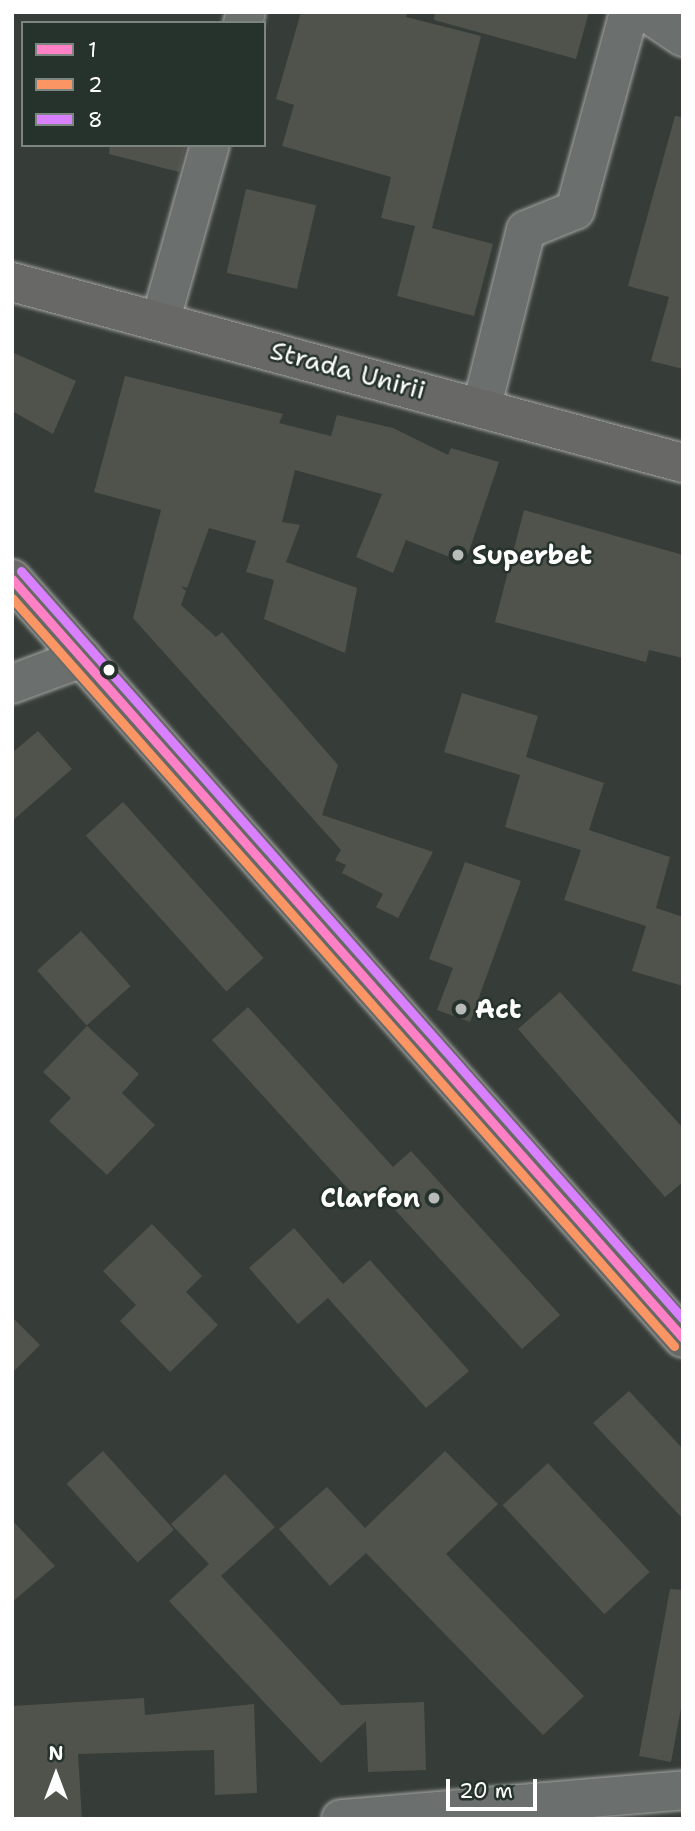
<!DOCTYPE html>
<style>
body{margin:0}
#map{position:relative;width:695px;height:1831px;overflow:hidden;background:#363c37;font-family:"Shantell Sans",sans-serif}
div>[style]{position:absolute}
.building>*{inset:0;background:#50534c;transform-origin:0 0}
.roads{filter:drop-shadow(0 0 2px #a5a7a5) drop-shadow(0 0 2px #a5a7a5)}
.minor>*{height:38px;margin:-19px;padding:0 19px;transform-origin:19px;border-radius:19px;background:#6b6f6d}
.major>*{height:38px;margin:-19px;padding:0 19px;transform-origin:19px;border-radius:19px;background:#686966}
.bus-1>*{height:9px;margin:-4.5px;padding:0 4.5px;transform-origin:4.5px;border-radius:4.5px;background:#ff80c5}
.bus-2>*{height:9px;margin:-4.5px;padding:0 4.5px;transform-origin:4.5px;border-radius:4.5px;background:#fb9564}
.bus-3>*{height:9px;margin:-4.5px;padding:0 4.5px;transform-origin:4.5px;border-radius:4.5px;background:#d880ff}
.dots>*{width:19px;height:19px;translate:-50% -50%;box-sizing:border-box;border:4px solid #26332d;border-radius:50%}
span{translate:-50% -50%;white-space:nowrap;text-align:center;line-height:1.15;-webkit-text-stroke:5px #26332d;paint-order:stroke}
.street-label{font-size:26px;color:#fff}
.poi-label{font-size:26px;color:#fff;font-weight:700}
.left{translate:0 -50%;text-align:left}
.right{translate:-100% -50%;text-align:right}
.frame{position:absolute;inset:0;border:14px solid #fff;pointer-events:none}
.legend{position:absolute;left:21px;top:21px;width:245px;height:126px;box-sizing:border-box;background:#26332d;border:2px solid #7d8581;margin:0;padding:9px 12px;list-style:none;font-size:21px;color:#fff}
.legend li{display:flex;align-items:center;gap:14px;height:35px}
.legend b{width:35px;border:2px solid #7d8581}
.north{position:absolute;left:21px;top:1740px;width:70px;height:70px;-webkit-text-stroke:5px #26332d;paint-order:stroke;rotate:0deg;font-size:19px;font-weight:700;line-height:28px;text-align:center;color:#fff}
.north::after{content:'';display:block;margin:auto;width:24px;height:32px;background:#fff;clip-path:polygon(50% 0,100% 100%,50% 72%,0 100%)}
.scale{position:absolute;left:446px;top:1779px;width:91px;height:32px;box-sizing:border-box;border:4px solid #fff;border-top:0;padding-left:9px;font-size:21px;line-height:24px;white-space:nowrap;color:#fff;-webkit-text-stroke:5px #26332d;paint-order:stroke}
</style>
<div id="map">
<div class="building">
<i style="clip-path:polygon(301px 12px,408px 12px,406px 17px,481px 36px,432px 228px,493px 244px,474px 316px,397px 296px,415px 226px,381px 218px,391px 177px,282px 146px,294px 105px,276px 99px)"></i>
<i style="clip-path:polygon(435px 12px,589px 12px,576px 59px,434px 20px)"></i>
<i style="clip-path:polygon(675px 116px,683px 117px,683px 369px,651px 361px,669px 297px,628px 286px)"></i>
<i style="clip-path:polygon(110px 145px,186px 145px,179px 172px,109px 154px)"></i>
<i style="left:246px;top:189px;width:72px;height:86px;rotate:13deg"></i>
<i style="clip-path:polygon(12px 352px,76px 381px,53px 434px,12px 411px)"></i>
<i style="clip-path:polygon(125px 376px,283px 414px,279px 423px,331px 436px,337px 415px,393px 428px,448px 455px,451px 448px,499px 462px,465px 563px,406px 540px,393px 573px,356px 557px,382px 494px,295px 470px,282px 522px,300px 525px,286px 562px,357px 588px,345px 653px,264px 619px,274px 580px,246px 572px,256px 541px,209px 528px,187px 588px,181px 586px,186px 591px,181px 605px,216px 637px,222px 632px,338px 765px,322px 815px,433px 852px,398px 918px,376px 907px,383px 894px,342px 873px,346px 865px,335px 860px,341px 850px,133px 618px,161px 510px,94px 492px)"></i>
<i style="clip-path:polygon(524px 510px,683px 555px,683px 658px,649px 650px,646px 662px,495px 622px)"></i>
<i style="clip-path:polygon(462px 693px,538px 716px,526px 757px,604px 783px,589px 830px,670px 857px,656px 908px,683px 917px,683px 986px,632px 971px,646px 926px,564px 900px,581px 850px,505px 827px,520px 775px,444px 752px)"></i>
<i style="clip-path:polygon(38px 731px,72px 769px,12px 821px,12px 753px)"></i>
<i style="left:123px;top:802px;width:210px;height:50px;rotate:48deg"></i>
<i style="clip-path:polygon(465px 862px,521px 881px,470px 1022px,437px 1010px,453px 968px,429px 959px)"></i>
<i style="left:81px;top:931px;width:74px;height:59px;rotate:48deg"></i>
<i style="clip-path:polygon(560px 992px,683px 1128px,683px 1182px,665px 1197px,518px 1029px)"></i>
<i style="clip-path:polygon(248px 1007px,393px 1167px,411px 1151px,560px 1315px,522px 1349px,377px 1190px,362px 1204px,212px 1040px)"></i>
<i style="clip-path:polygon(87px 1026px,139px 1074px,122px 1093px,155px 1125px,107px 1175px,49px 1121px,71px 1098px,43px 1072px)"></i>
<i style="clip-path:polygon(152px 1224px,202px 1276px,186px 1292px,218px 1325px,170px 1372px,120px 1321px,136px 1305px,103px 1271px)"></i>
<i style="clip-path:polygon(294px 1228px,343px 1284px,370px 1260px,469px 1371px,426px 1408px,328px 1298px,298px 1324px,249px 1268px)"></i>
<i style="clip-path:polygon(12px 1317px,40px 1345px,12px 1373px)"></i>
<i style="clip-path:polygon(629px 1391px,683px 1449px,683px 1519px,593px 1423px)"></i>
<i style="left:103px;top:1451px;width:106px;height:49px;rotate:48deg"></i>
<i style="clip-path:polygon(445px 1451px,498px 1504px,446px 1554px,584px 1696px,543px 1735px,366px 1553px,330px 1586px,279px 1529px,327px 1487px,365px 1528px)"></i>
<i style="left:548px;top:1463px;width:149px;height:62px;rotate:47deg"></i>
<i style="clip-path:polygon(225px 1474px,275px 1527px,221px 1576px,341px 1705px,424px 1702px,426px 1770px,368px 1772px,366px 1721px,321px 1763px,169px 1601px,209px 1564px,171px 1524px)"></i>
<i style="clip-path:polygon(12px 1520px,55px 1566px,12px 1602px)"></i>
<i style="clip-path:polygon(670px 1589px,683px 1590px,683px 1698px,671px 1762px,639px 1756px)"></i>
<i style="clip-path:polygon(144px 1698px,145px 1715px,254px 1704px,257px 1793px,215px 1795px,214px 1750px,78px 1754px,82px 1819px,12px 1819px,12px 1706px)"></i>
</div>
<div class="roads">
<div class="minor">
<i style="left:646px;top:12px;width:45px;rotate:34deg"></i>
<i style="left:243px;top:23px;width:11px;rotate:-75deg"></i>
<i style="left:161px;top:319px;width:181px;rotate:-74.3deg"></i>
<i style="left:482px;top:406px;width:181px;rotate:-76deg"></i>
<i style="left:526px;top:230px;width:53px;rotate:-22.2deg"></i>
<i style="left:575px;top:210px;width:205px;rotate:-74.7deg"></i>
<i style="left:12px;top:684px;width:75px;rotate:-20.4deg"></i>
<i style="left:341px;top:1819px;width:343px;rotate:-4.8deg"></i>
</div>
<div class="major">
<i style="left:12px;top:282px;width:695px;rotate:15.1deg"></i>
<i style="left:12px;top:579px;width:1013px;rotate:48.52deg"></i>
</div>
</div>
<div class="bus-1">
<i style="left:12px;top:579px;width:1013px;rotate:48.52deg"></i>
</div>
<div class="bus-2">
<i style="left:12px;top:598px;width:999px;rotate:48.49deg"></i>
</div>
<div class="bus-3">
<i style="left:21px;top:571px;width:999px;rotate:48.49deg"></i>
</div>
<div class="dots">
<i style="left:458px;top:555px;background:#b9bbb9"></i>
<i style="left:109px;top:670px;background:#fff"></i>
<i style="left:461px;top:1009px;background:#b9bbb9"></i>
<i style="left:434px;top:1198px;background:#b9bbb9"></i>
</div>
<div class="street-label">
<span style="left:348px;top:370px;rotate:15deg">Strada Unirii</span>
</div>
<div class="poi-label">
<span class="left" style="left:472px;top:555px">Superbet</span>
<span class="left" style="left:475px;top:1009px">Act</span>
<span class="right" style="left:420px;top:1198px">Clarfon</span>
</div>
<div class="frame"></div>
<ul class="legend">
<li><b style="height:9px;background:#ff80c5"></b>1</li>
<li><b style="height:9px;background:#fb9564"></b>2</li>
<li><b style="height:9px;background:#d880ff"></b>8</li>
</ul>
<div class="north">N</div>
<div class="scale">20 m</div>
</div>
